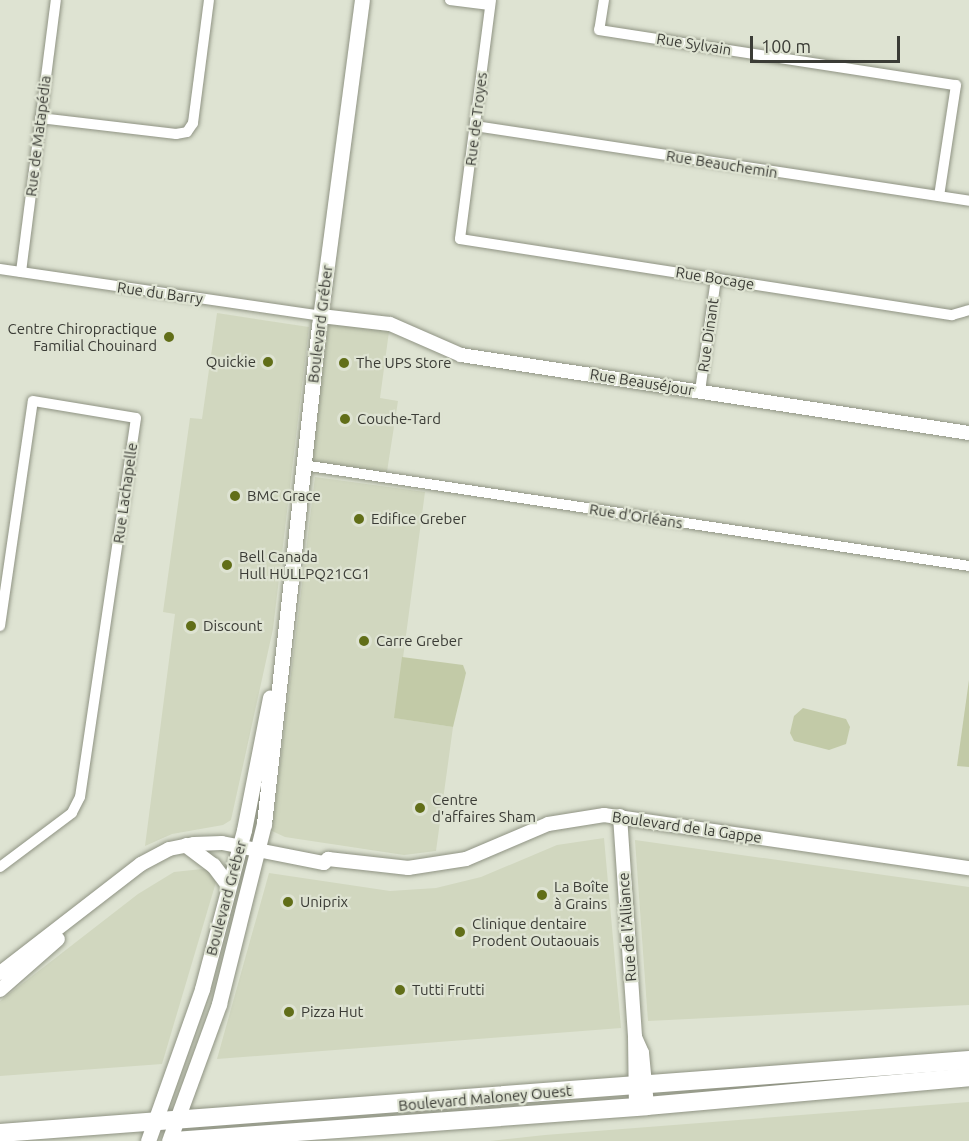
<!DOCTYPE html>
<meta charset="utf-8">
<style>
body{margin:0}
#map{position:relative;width:969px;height:1141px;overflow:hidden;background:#dee3d2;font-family:Ubuntu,sans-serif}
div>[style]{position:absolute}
.built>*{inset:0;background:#d1d7bf}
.green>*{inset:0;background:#c2caa7}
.roads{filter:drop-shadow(0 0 2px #8f9383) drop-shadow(0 0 2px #8f9383)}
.minor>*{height:10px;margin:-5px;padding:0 5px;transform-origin:5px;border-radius:5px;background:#fff}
.tertiary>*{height:14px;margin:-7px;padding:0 7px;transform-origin:7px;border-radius:7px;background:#fff}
.secondary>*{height:15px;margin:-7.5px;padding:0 7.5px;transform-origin:7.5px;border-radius:7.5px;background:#fff}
.primary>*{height:18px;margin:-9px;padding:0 9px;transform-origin:9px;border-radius:9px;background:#fff}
.dots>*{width:16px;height:16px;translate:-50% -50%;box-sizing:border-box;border:3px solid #dee3d2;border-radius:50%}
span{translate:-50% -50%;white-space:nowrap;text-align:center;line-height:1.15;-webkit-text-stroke:4.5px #dee3d2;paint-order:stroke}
.street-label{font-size:15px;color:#3b3c36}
.poi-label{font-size:15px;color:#3b3c36}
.right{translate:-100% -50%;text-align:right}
.left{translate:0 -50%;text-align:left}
.scale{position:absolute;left:750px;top:36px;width:150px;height:27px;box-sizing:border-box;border:3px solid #3b3c36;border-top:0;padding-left:8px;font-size:18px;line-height:21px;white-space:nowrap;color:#3b3c36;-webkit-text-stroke:4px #dee3d2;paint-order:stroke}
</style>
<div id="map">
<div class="built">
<i style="clip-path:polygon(217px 313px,309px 327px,273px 629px,231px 820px,223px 825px,172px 834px,145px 846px,175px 614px,163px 612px,190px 418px,202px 419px)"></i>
<i style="clip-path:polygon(321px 316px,390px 324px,380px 398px,398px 401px,386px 478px,303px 465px)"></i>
<i style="clip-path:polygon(315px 477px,425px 492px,395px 718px,453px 727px,436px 851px,404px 855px,285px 837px,272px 831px)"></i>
<i style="clip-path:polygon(604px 838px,621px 1028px,217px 1059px,269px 873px,390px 891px,436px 888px,481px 877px,557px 845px)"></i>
<i style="clip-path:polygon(635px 840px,969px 887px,969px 1005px,648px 1021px)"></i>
<i style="clip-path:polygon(202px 869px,212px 870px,216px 882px,162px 1064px,0 1076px,0 1001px,138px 894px,174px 872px)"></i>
<i style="clip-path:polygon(969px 1102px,969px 1141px,490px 1141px,545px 1135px)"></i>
</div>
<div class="green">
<i style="clip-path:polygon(402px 657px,463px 665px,466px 673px,453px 727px,394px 718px)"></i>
<i style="clip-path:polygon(969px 680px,969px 767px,957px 766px)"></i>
<i style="clip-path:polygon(803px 708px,846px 719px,850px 727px,846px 744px,829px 750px,794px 741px,790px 733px,794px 716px)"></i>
</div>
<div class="roads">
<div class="minor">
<i style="left:450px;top:0;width:40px;rotate:7.1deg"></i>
<i style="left:491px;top:0;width:241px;rotate:97.4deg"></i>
<i style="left:460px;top:239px;width:498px;rotate:8.8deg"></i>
<i style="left:952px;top:315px;width:18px;rotate:-16deg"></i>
<i style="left:604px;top:0;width:30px;rotate:99deg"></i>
<i style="left:599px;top:30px;width:361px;rotate:8.8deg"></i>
<i style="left:956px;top:85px;width:112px;rotate:98.7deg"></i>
<i style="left:40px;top:118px;width:137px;rotate:6.7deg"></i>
<i style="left:176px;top:134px;width:11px;rotate:-10deg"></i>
<i style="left:187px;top:132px;width:11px;rotate:-56deg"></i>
<i style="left:193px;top:123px;width:124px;rotate:-82.6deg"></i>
<i style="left:475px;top:126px;width:500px;rotate:8.6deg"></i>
<i style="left:0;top:269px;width:324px;rotate:8.3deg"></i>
<i style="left:21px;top:272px;width:274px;rotate:-82.7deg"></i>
<i style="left:700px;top:391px;width:114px;rotate:-81.9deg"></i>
<i style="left:303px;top:465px;width:674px;rotate:8.62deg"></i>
<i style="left:0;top:626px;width:227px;rotate:-81.7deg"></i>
<i style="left:33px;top:401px;width:104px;rotate:9.4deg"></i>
<i style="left:136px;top:418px;width:383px;rotate:98.4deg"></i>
<i style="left:80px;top:797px;width:18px;rotate:117deg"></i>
<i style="left:72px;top:813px;width:90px;rotate:143.1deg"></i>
</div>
<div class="tertiary">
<i style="left:321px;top:316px;width:69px;rotate:6.6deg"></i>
<i style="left:390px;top:324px;width:77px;rotate:23.6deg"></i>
<i style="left:461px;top:355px;width:514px;rotate:8.73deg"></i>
<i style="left:620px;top:816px;width:222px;rotate:86.1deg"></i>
<i style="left:635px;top:1037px;width:70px;rotate:89.2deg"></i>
<i style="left:0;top:973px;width:178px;rotate:-37.7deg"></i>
<i style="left:141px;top:864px;width:32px;rotate:-28deg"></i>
<i style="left:169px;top:849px;width:25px;rotate:-11deg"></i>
<i style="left:194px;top:844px;width:28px;rotate:-2deg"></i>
<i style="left:222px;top:843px;width:104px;rotate:11.1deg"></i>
<i style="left:324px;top:863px;width:6px;rotate:-45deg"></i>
<i style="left:328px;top:859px;width:81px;rotate:6.4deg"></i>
<i style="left:408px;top:868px;width:59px;rotate:-8.8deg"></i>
<i style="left:466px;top:859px;width:89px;rotate:-23.1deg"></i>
<i style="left:548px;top:824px;width:57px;rotate:-9.1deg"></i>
<i style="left:604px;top:815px;width:369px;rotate:8.3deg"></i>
<i style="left:0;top:990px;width:77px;rotate:-41.3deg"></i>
<i style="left:635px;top:1037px;width:17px;rotate:66deg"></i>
<i style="left:642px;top:1053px;width:53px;rotate:84.6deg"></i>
</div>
<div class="secondary">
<i style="left:186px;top:845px;width:34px;rotate:37deg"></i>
<i style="left:213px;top:865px;width:25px;rotate:53deg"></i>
<i style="left:148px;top:1141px;width:161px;rotate:-70.4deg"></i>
<i style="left:202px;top:989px;width:164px;rotate:-75.2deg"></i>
<i style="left:244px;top:830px;width:135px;rotate:-78.9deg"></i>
<i style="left:169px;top:1141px;width:146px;rotate:-69.9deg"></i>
<i style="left:219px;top:1004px;width:186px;rotate:-76deg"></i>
<i style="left:264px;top:824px;width:501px;rotate:-83.7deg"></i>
<i style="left:319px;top:326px;width:329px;rotate:-82.5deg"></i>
</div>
<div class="primary">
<i style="left:0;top:1133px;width:972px;rotate:-4.31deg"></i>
<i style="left:174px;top:1141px;width:474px;rotate:-4.2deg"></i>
<i style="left:647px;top:1106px;width:323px;rotate:-5.1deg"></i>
</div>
</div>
<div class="dots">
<i style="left:169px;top:337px;background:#616e18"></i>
<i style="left:268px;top:362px;background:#616e18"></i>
<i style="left:344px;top:363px;background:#616e18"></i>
<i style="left:345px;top:419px;background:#616e18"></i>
<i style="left:235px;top:496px;background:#616e18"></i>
<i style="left:359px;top:519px;background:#616e18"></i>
<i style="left:227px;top:565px;background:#616e18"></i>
<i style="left:191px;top:626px;background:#616e18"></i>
<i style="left:364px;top:641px;background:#616e18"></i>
<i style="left:420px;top:808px;background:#616e18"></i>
<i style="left:542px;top:895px;background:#616e18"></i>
<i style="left:288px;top:902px;background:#616e18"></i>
<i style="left:460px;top:932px;background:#616e18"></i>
<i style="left:400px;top:990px;background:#616e18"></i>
<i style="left:289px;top:1012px;background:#616e18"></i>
</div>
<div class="street-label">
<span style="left:694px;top:44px;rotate:9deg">Rue Sylvain</span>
<span style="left:476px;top:119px;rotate:-83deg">Rue de Troyes</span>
<span style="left:38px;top:136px;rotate:-83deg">Rue de Matapédia</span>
<span style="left:722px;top:164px;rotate:9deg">Rue Beauchemin</span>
<span style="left:715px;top:278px;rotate:9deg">Rue Bocage</span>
<span style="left:160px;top:293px;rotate:8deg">Rue du Barry</span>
<span style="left:320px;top:324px;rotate:-83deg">Boulevard Gréber</span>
<span style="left:708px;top:335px;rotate:-82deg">Rue Dinant</span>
<span style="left:642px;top:382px;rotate:9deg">Rue Beauséjour</span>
<span style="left:125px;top:493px;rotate:-82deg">Rue Lachapelle</span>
<span style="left:636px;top:516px;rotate:9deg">Rue d'Orléans</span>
<span style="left:687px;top:827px;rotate:8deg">Boulevard de la Gappe</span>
<span style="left:226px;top:898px;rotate:-75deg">Boulevard Gréber</span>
<span style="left:627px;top:927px;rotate:-94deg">Rue de l'Alliance</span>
<span style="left:485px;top:1098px;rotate:-5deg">Boulevard Maloney Ouest</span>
</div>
<div class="poi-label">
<span class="right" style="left:157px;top:337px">Centre Chiropractique<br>Familial Chouinard</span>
<span class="right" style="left:256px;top:362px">Quickie</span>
<span class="left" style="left:356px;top:363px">The UPS Store</span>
<span class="left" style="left:357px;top:419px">Couche-Tard</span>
<span class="left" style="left:247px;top:496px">BMC Grace</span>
<span class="left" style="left:371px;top:519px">Edifice Greber</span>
<span class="left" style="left:239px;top:565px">Bell Canada<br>Hull HULLPQ21CG1</span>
<span class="left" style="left:203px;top:626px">Discount</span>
<span class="left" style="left:376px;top:641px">Carre Greber</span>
<span class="left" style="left:432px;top:808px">Centre<br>d'affaires Sham</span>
<span class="left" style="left:554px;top:895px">La Boîte<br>à Grains</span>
<span class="left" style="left:300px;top:902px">Uniprix</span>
<span class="left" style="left:472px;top:932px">Clinique dentaire<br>Prodent Outaouais</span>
<span class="left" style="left:412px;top:990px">Tutti Frutti</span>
<span class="left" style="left:301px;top:1012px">Pizza Hut</span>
</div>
<div class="scale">100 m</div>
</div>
